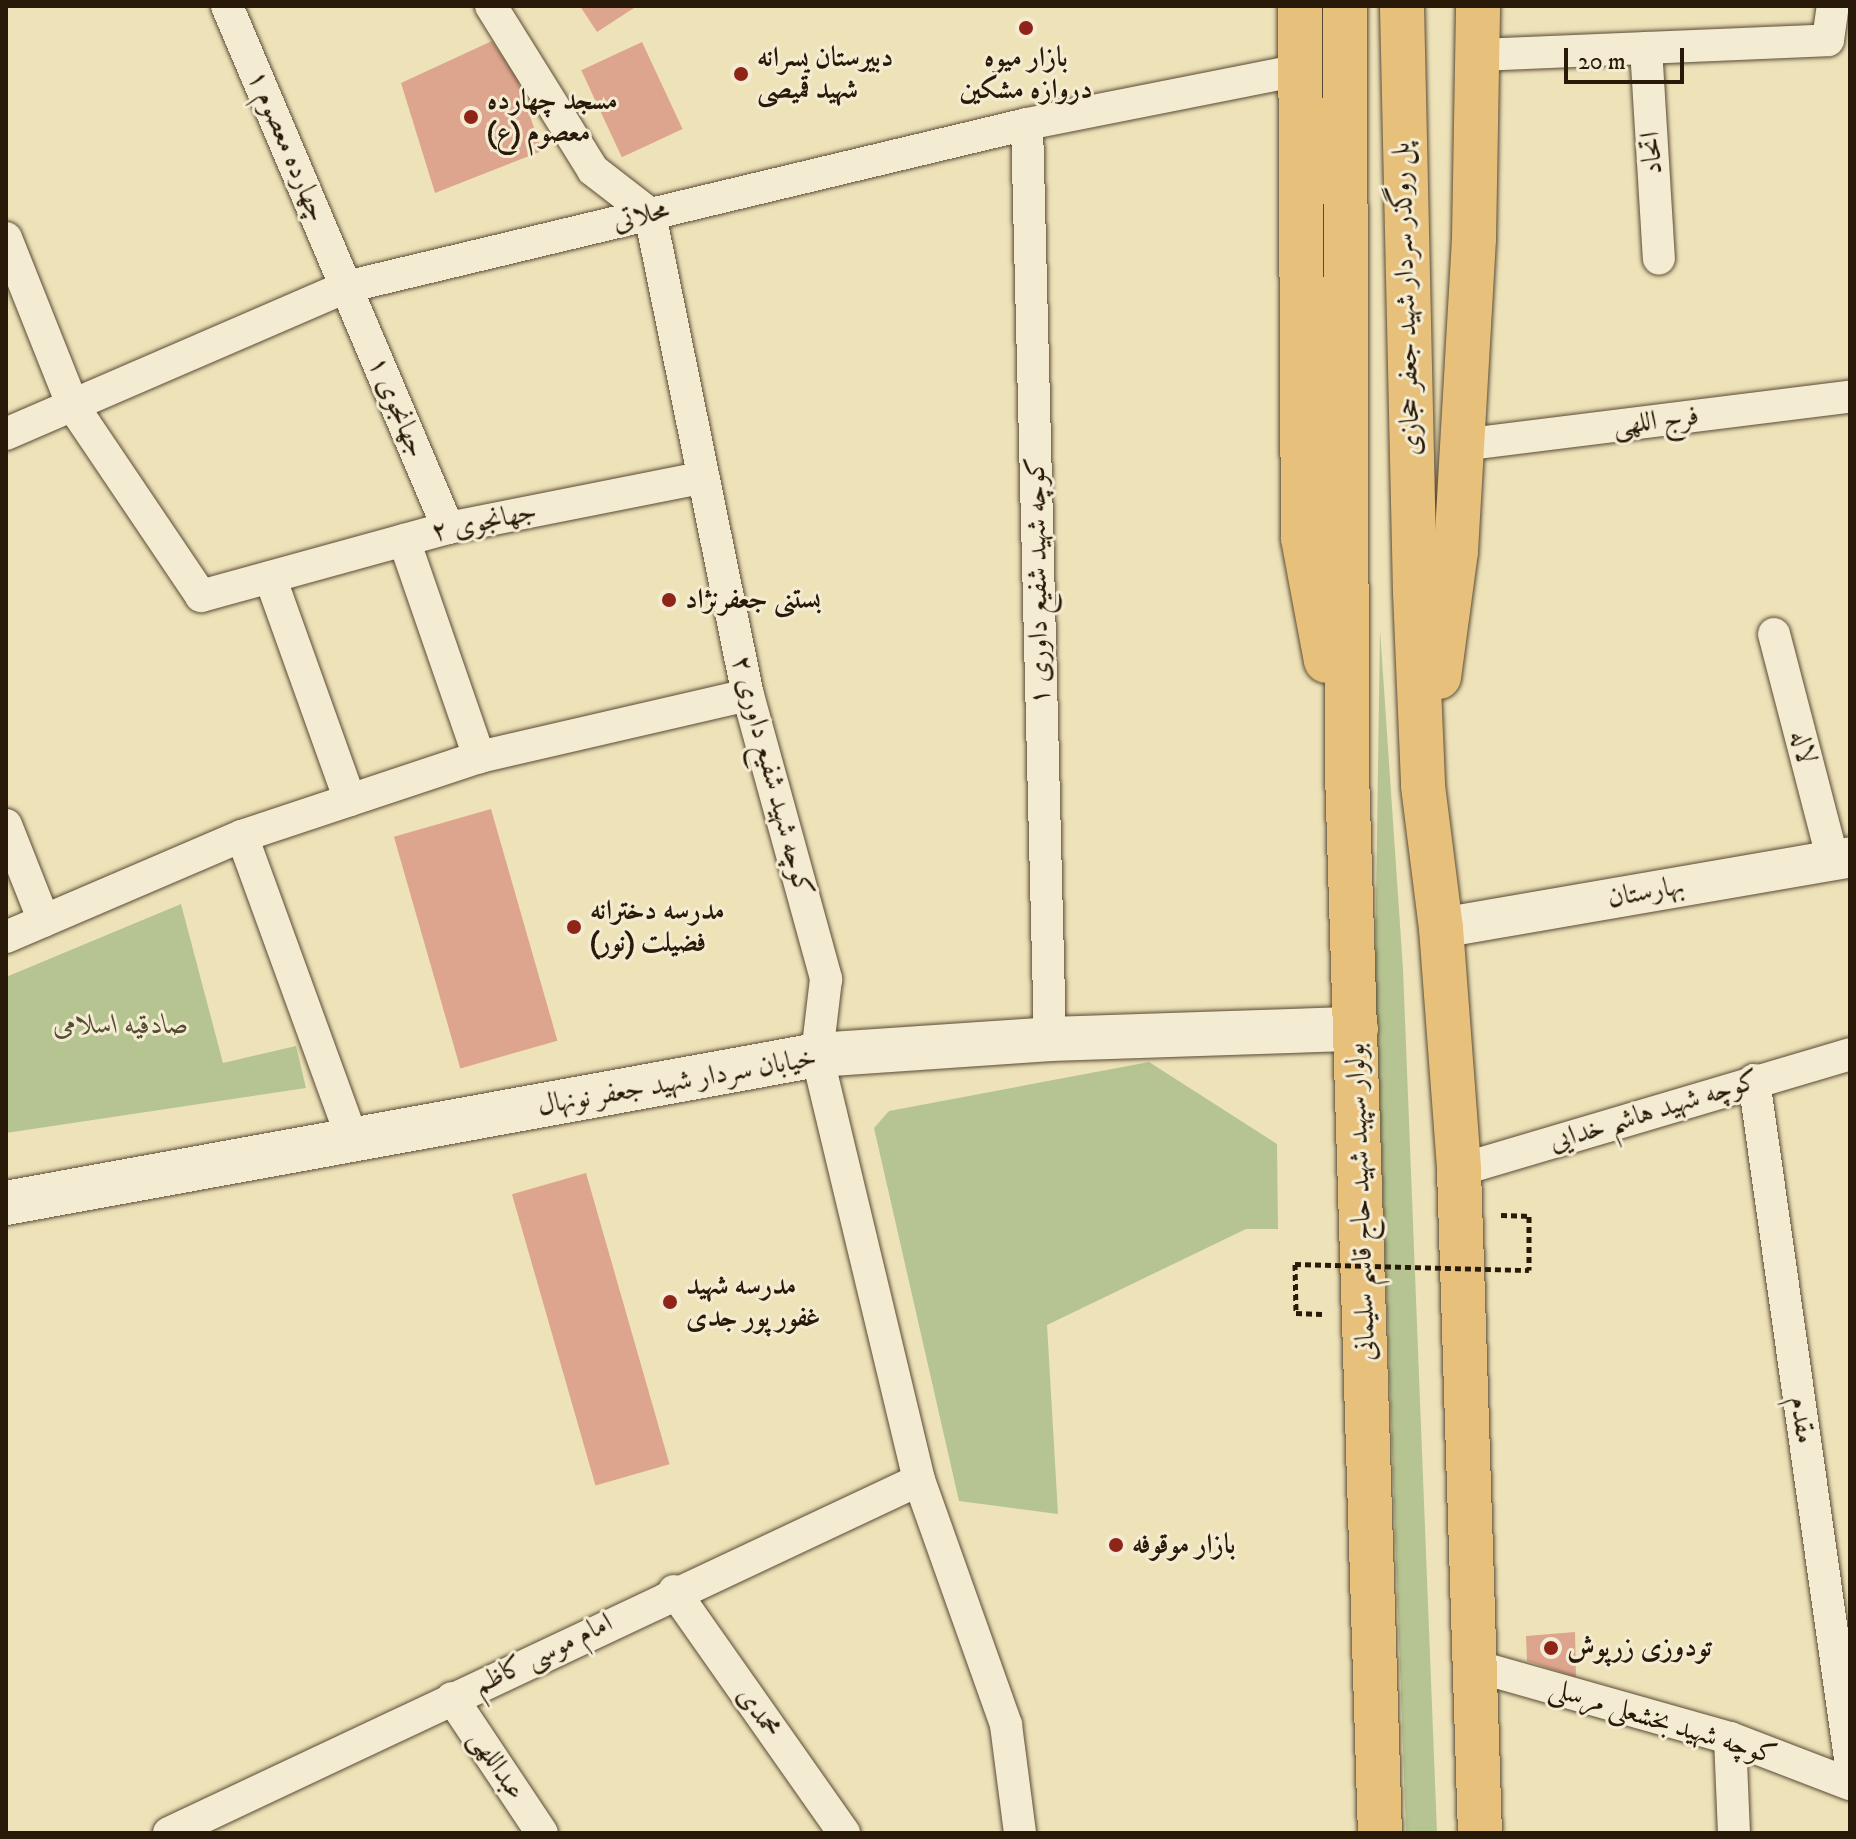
<!DOCTYPE html>
<meta charset="utf-8">
<style>
body{margin:0}
#map{position:relative;width:1856px;height:1839px;overflow:hidden;background:#eee2b9;font-family:"IM FELL DW Pica",Amiri,serif}
div>[style]{position:absolute}
.green>*{inset:0;background:#b6c491}
.building>*{inset:0;background:#dea58e;transform-origin:0 0}
.path>*{height:5px;margin-top:-2.5px;transform-origin:0;background:repeating-linear-gradient(90deg,#281908 0 6px,transparent 0 10px)}
.roads{filter:drop-shadow(0 0 2px #5a4b34) drop-shadow(0 0 2px #5a4b34)}
.minor>*{height:32px;margin:-16px;padding:0 16px;transform-origin:16px;border-radius:16px;background:#f4ecd2}
.tertiary>*{height:40px;margin:-20px;padding:0 20px;transform-origin:20px;border-radius:20px;background:#f4ecd2}
.secondary>*{height:44px;margin:-22px;padding:0 22px;transform-origin:22px;border-radius:22px;background:#f4ecd2}
.primary>*{height:44px;margin:-22px;padding:0 22px;transform-origin:22px;border-radius:22px;background:#e7c17c}
.path-bridge>*{height:5px;margin-top:-2.5px;transform-origin:0;background:repeating-linear-gradient(90deg,#281908 0 6px,transparent 0 10px)}
.dots>*{width:22px;height:22px;translate:-50% -50%;box-sizing:border-box;border:4px solid #f4ecd2;border-radius:50%}
span{translate:-50% -50%;white-space:nowrap;text-align:center;line-height:1.15;-webkit-text-stroke:6px #f4ecd2;paint-order:stroke}
.poi-label{font-size:28px;color:#281908;font-weight:700}
.left{translate:0 -50%;text-align:left}
.street-label{font-size:28px;color:#281908}
.park-label{font-size:28px;color:#534c31;font-style:italic}
.frame{position:absolute;inset:0;border:8px solid #281908;pointer-events:none}
.scale{position:absolute;left:1564px;top:48px;width:120px;height:36px;box-sizing:border-box;border:4px solid #281908;border-top:0;padding-left:10px;font-size:24px;line-height:28px;white-space:nowrap;color:#281908;-webkit-text-stroke:6px #f4ecd2;paint-order:stroke}
</style>
<div id="map">
<div class="green">
<i style="clip-path:polygon(1380px 630px,1403px 969px,1437px 1833px,1406px 1833px,1375px 975px)"></i>
<i style="clip-path:polygon(181px 904px,223px 1063px,296px 1046px,306px 1088px,6px 1133px,6px 977px)"></i>
<i style="clip-path:polygon(1149px 1062px,1277px 1144px,1278px 1229px,1246px 1229px,1047px 1325px,1058px 1514px,959px 1501px,874px 1128px,889px 1111px)"></i>
</div>
<div class="building">
<i style="clip-path:polygon(580px 6px,637px 6px,597px 32px)"></i>
<i style="clip-path:polygon(492px 41px,517px 78px,542px 151px,435px 193px,401px 83px)"></i>
<i style="left:642px;top:42px;width:96px;height:67px;rotate:65deg"></i>
<i style="left:491px;top:809px;width:241px;height:101px;rotate:74deg"></i>
<i style="left:586px;top:1173px;width:303px;height:77px;rotate:74deg"></i>
<i style="clip-path:polygon(1575px 1632px,1576px 1677px,1527px 1661px,1526px 1636px)"></i>
</div>
<div class="path">
<i style="left:1501px;top:1215px;width:28px;rotate:2deg"></i>
<i style="left:1529px;top:1216px;width:54px;rotate:90deg"></i>
<i style="left:1295px;top:1264px;width:49px;rotate:88.8deg"></i>
<i style="left:1296px;top:1313px;width:26px;rotate:2deg"></i>
</div>
<div class="roads">
<div class="minor">
<i style="left:227px;top:6px;width:567px;rotate:67.05deg"></i>
<i style="left:491px;top:6px;width:193px;rotate:58.1deg"></i>
<i style="left:593px;top:170px;width:72px;rotate:37.7deg"></i>
<i style="left:650px;top:214px;width:491px;rotate:78.5deg"></i>
<i style="left:748px;top:695px;width:295px;rotate:74.6deg"></i>
<i style="left:826px;top:979px;width:77px;rotate:96.8deg"></i>
<i style="left:817px;top:1055px;width:437px;rotate:76.5deg"></i>
<i style="left:919px;top:1480px;width:260px;rotate:70.4deg"></i>
<i style="left:1006px;top:1725px;width:109px;rotate:82.6deg"></i>
<i style="left:1646px;top:48px;width:211px;rotate:86.5deg"></i>
<i style="left:1477px;top:55px;width:351px;rotate:-2.4deg"></i>
<i style="left:1828px;top:40px;width:34px;rotate:-82deg"></i>
<i style="left:1027px;top:124px;width:915px;rotate:88.56deg"></i>
<i style="left:6px;top:238px;width:181px;rotate:68.3deg"></i>
<i style="left:73px;top:406px;width:229px;rotate:56deg"></i>
<i style="left:201px;top:596px;width:256px;rotate:-15.4deg"></i>
<i style="left:448px;top:528px;width:258px;rotate:-11.2deg"></i>
<i style="left:6px;top:434px;width:370px;rotate:-23.4deg"></i>
<i style="left:346px;top:287px;width:700px;rotate:-13.46deg"></i>
<i style="left:1027px;top:124px;width:277px;rotate:-11.2deg"></i>
<i style="left:1462px;top:445px;width:391px;rotate:-7.1deg"></i>
<i style="left:404px;top:540px;width:230px;rotate:70.9deg"></i>
<i style="left:270px;top:577px;width:237px;rotate:70.3deg"></i>
<i style="left:1774px;top:634px;width:234px;rotate:75.4deg"></i>
<i style="left:6px;top:825px;width:103px;rotate:68.4deg"></i>
<i style="left:242px;top:836px;width:325px;rotate:70deg"></i>
<i style="left:6px;top:937px;width:257px;rotate:-23.2deg"></i>
<i style="left:242px;top:836px;width:250px;rotate:-18.4deg"></i>
<i style="left:479px;top:757px;width:276px;rotate:-13deg"></i>
<i style="left:1754px;top:1080px;width:686px;rotate:81.95deg"></i>
<i style="left:1459px;top:1170px;width:408px;rotate:-16.5deg"></i>
<i style="left:674px;top:1591px;width:296px;rotate:54.9deg"></i>
<i style="left:1475px;top:1666px;width:265px;rotate:15.8deg"></i>
<i style="left:1730px;top:1738px;width:129px;rotate:21deg"></i>
<i style="left:452px;top:1698px;width:162px;rotate:56.3deg"></i>
<i style="left:1730px;top:1738px;width:95px;rotate:87.6deg"></i>
<i style="left:169px;top:1833px;width:829px;rotate:-25.2deg"></i>
</div>
<div class="tertiary">
<i style="left:1441px;top:928px;width:415px;rotate:-9.8deg"></i>
</div>
<div class="secondary">
<i style="left:6px;top:1203px;width:824px;rotate:-10.34deg"></i>
<i style="left:817px;top:1055px;width:234px;rotate:-3.9deg"></i>
<i style="left:1050px;top:1039px;width:306px;rotate:-1.9deg"></i>
</div>
<div class="primary">
<i style="left:1300px;top:6px;width:532px;rotate:89.68deg"></i>
<i style="left:1303px;top:538px;width:125px;rotate:79.4deg"></i>
<i style="left:1345px;top:6px;width:767px;rotate:89.85deg"></i>
<i style="left:1347px;top:773px;width:1061px;rotate:88.22deg"></i>
<i style="left:1402px;top:6px;width:586px;rotate:88.73deg"></i>
<i style="left:1415px;top:592px;width:194px;rotate:87.6deg"></i>
<i style="left:1423px;top:786px;width:143px;rotate:82.8deg"></i>
<i style="left:1441px;top:928px;width:243px;rotate:85.7deg"></i>
<i style="left:1459px;top:1170px;width:663px;rotate:88.19deg"></i>
<i style="left:1439px;top:677px;width:127px;rotate:-82.3deg"></i>
<i style="left:1456px;top:551px;width:313px;rotate:-86.7deg"></i>
<i style="left:1474px;top:239px;width:233px;rotate:-89deg"></i>
</div>
</div>
<div class="path-bridge">
<i style="left:1295px;top:1264px;width:234px;rotate:1.5deg"></i>
</div>
<div class="dots">
<i style="left:1026px;top:28px;background:#8f2418"></i>
<i style="left:741px;top:74px;background:#8f2418"></i>
<i style="left:471px;top:117px;background:#8f2418"></i>
<i style="left:669px;top:600px;background:#8f2418"></i>
<i style="left:574px;top:927px;background:#8f2418"></i>
<i style="left:670px;top:1302px;background:#8f2418"></i>
<i style="left:1116px;top:1545px;background:#8f2418"></i>
<i style="left:1551px;top:1648px;background:#8f2418"></i>
</div>
<div class="poi-label">
<span class="left" style="left:757px;top:74px">دبیرستان پسرانه<br>شهید قمیصی</span>
<span style="left:1026px;top:74px">بازار میوه<br>دروازه مشکین</span>
<span class="left" style="left:487px;top:117px">مسجد چهارده<br>معصوم (ع)</span>
<span class="left" style="left:685px;top:600px">بستنی جعفرنژاد</span>
<span class="left" style="left:590px;top:927px">مدرسه دخترانه<br>فضیلت (نور)</span>
<span class="left" style="left:686px;top:1302px">مدرسه شهید<br>غفور پور جدی</span>
<span class="left" style="left:1132px;top:1545px">بازار موقوفه</span>
<span class="left" style="left:1567px;top:1648px">تودوزی زرپوش</span>
</div>
<div class="street-label">
<span style="left:287px;top:146px;rotate:67deg">چهارده معصوم ۱</span>
<span style="left:1652px;top:153px;rotate:-94deg">اتحاد</span>
<span style="left:641px;top:216px;rotate:-13deg">محلاتی</span>
<span style="left:1406px;top:299px;rotate:-92deg">پل روگذر سردار شهید جعفر حجازی</span>
<span style="left:397px;top:407px;rotate:67deg">جهانجوی ۱</span>
<span style="left:1656px;top:421px;rotate:-7deg">فرج اللهی</span>
<span style="left:484px;top:522px;rotate:-12deg">جهانجوی ۲</span>
<span style="left:1038px;top:581px;rotate:-91deg">کوچه شهید شفیع داوری ۱</span>
<span style="left:1803px;top:747px;rotate:75deg">لاله</span>
<span style="left:772px;top:776px;rotate:75deg">کوچه شهید شفیع داوری ۲</span>
<span style="left:1646px;top:892px;rotate:-10deg">بهارستان</span>
<span style="left:677px;top:1082px;rotate:-10deg">خیابان سردار شهید جعفر نونهال</span>
<span style="left:1654px;top:1111px;rotate:-17deg">کوچه شهید هاشم خدایی</span>
<span style="left:1361px;top:1202px;rotate:-92deg">بولوار سپهبد شهید حاج قاسم سلیمانی</span>
<span style="left:1802px;top:1420px;rotate:82deg">مقدم</span>
<span style="left:543px;top:1654px;rotate:-26deg">امام موسی کاظم</span>
<span style="left:759px;top:1712px;rotate:55deg">محمدی</span>
<span style="left:1663px;top:1722px;rotate:17deg">کوچه شهید بخشعلی مرسلی</span>
<span style="left:497px;top:1765px;rotate:56deg">عبداللهی</span>
</div>
<div class="park-label">
<span style="left:121px;top:1025px">صادقیه اسلامی</span>
</div>
<div class="frame"></div>
<div class="scale">20 m</div>
</div>
